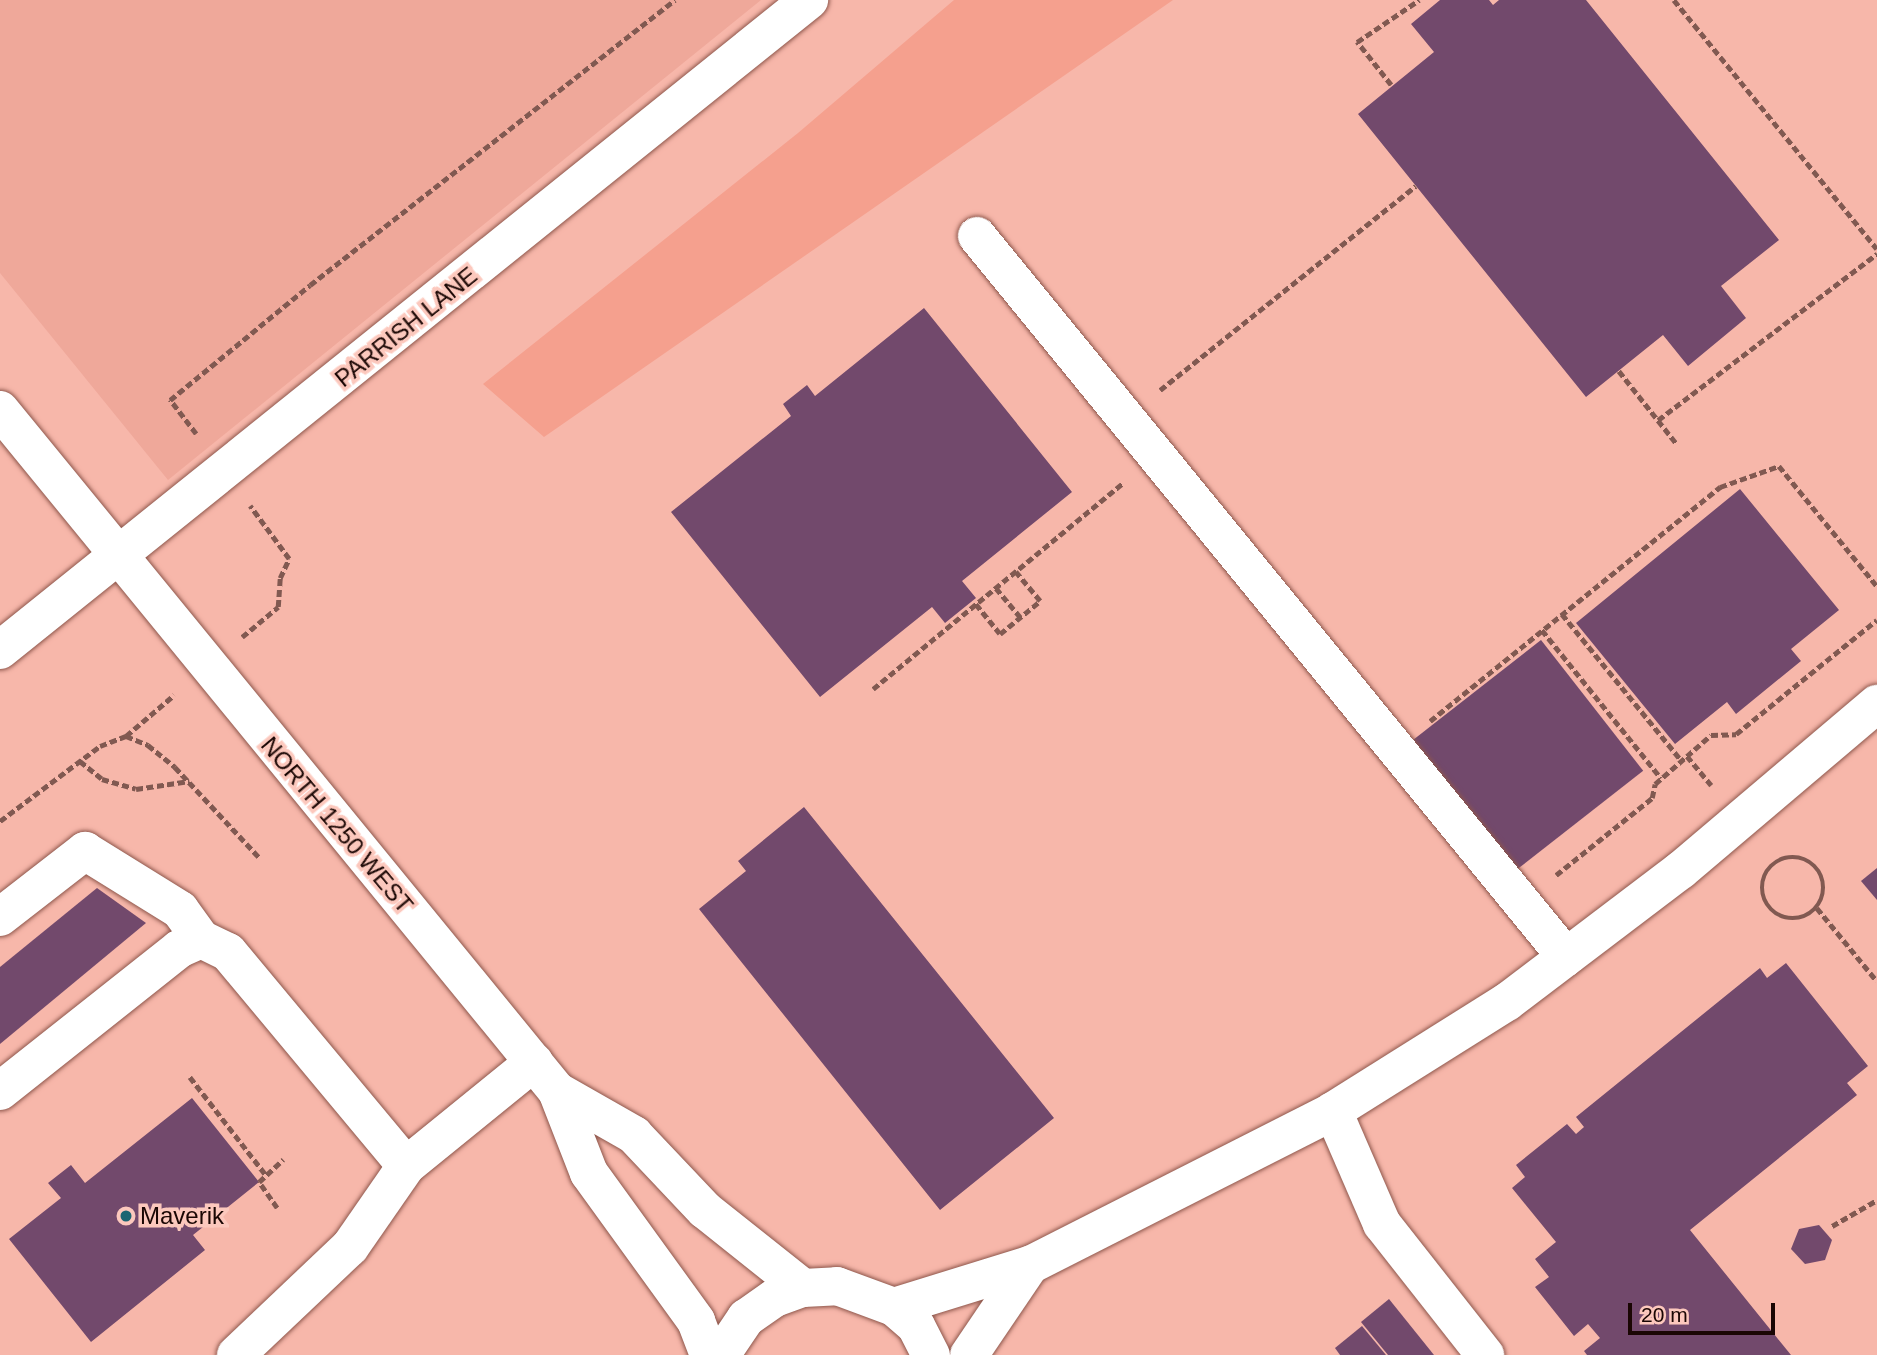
<!DOCTYPE html>
<style>
body{margin:0}
#map{position:relative;width:1877px;height:1355px;overflow:hidden;background:#f7b7aa;font-family:Arial,sans-serif}
div>[style]{position:absolute}
.built>*{inset:0;background:#efa89a}
.green>*{inset:0;background:#f5a08e}
.building>*{inset:0;background:#72496c;transform-origin:0 0}
.path>*{height:4.5px;margin-top:-2.25px;transform-origin:0;background:repeating-linear-gradient(90deg,#815951 0 7px,transparent 0 10.5px)}
.path>.ring{margin:-2.25px;padding:0;box-sizing:content-box;background:none;border:4.5px solid #815951;border-radius:50%}
.roads{filter:drop-shadow(0 0 2px #8e574c) drop-shadow(0 0 2px #8e574c)}
.minor>*{height:38px;margin:-19px;padding:0 19px;transform-origin:19px;border-radius:19px;background:#fff}
.major>*{height:38px;margin:-19px;padding:0 19px;transform-origin:19px;border-radius:19px;background:#fff}
.dots>*{width:19px;height:19px;translate:-50% -50%;box-sizing:border-box;border:4px solid #fcc8bd;border-radius:50%}
span{translate:-50% -50%;white-space:nowrap;text-align:center;line-height:1.15;-webkit-text-stroke:7px #fcc8bd;paint-order:stroke}
.street-label{font-size:24px;color:#1a0603}
.poi-label{font-size:24px;color:#1a0603}
.left{translate:0 -50%;text-align:left}
.scale{position:absolute;left:1628px;top:1303px;width:147px;height:32px;box-sizing:border-box;border:4px solid #1a0603;border-top:0;padding-left:9px;font-size:21px;line-height:24px;white-space:nowrap;color:#1a0603;-webkit-text-stroke:5px #fcc8bd;paint-order:stroke}
</style>
<div id="map">
<div class="built">
<i style="clip-path:polygon(0 0,761px 0,168px 480px,0 273px)"></i>
</div>
<div class="green">
<i style="clip-path:polygon(954px 0,1173px 0,544px 437px,483px 384px,798px 133px)"></i>
</div>
<div class="building">
<i style="clip-path:polygon(1440px 0,1489px 0,1493px 5px,1499px 0,1586px 0,1779px 240px,1721px 286px,1746px 318px,1688px 366px,1663px 335px,1586px 397px,1358px 114px,1434px 52px,1411px 24px)"></i>
<i style="clip-path:polygon(924px 308px,1072px 492px,962px 581px,976px 598px,945px 623px,932px 607px,820px 697px,671px 512px,791px 416px,783px 404px,807px 385px,815px 396px)"></i>
<i style="clip-path:polygon(1740px 489px,1839px 610px,1791px 649px,1801px 661px,1736px 714px,1727px 702px,1675px 744px,1576px 623px)"></i>
<i style="left:1541px;top:640px;width:166px;height:162px;rotate:52deg"></i>
<i style="clip-path:polygon(804px 807px,1054px 1118px,940px 1210px,699px 909px,746px 871px,738px 861px)"></i>
<i style="clip-path:polygon(1877px 868px,1877px 900px,1861px 881px)"></i>
<i style="clip-path:polygon(97px 888px,146px 923px,0 1044px,0 967px)"></i>
<i style="clip-path:polygon(1786px 963px,1868px 1066px,1847px 1083px,1857px 1095px,1690px 1230px,1791px 1355px,1587px 1355px,1584px 1351px,1600px 1338px,1588px 1324px,1574px 1336px,1535px 1287px,1549px 1277px,1535px 1259px,1556px 1242px,1512px 1188px,1525px 1177px,1516px 1165px,1567px 1124px,1576px 1134px,1584px 1127px,1576px 1117px,1760px 968px,1767px 978px)"></i>
<i style="clip-path:polygon(192px 1098px,259px 1182px,193px 1235px,205px 1250px,91px 1342px,9px 1239px,61px 1198px,48px 1183px,71px 1165px,85px 1183px)"></i>
<i style="clip-path:polygon(1819px 1225px,1832px 1240px,1825px 1260px,1805px 1264px,1791px 1249px,1799px 1229px)"></i>
<i style="clip-path:polygon(1389px 1299px,1434px 1355px,1388px 1355px,1361px 1322px)"></i>
<i style="clip-path:polygon(1362px 1326px,1386px 1355px,1340px 1355px,1335px 1348px)"></i>
</div>
<div class="path">
<i style="left:1674px;top:0;width:321px;rotate:50.8deg"></i>
<i style="left:1391px;top:85px;width:55px;rotate:-128.3deg"></i>
<i style="left:1357px;top:42px;width:75px;rotate:-34.1deg"></i>
<i style="left:1619px;top:371px;width:92px;rotate:51.6deg"></i>
<i style="left:1160px;top:390px;width:327px;rotate:-38.6deg"></i>
<i style="left:1658px;top:420px;width:275px;rotate:-37.2deg"></i>
<i style="left:196px;top:434px;width:43px;rotate:-127.4deg"></i>
<i style="left:170px;top:400px;width:181px;rotate:-39.4deg"></i>
<i style="left:310px;top:285px;width:463px;rotate:-38deg"></i>
<i style="left:996px;top:588px;width:38px;rotate:50deg"></i>
<i style="left:976px;top:604px;width:38px;rotate:51deg"></i>
<i style="left:1000px;top:634px;width:52px;rotate:-39.5deg"></i>
<i style="left:1040px;top:601px;width:38px;rotate:-130deg"></i>
<i style="left:1562px;top:614px;width:188px;rotate:50.8deg"></i>
<i style="left:1542px;top:630px;width:190px;rotate:51.2deg"></i>
<i style="left:242px;top:637px;width:47px;rotate:-39.8deg"></i>
<i style="left:278px;top:607px;width:29px;rotate:-86deg"></i>
<i style="left:280px;top:578px;width:21px;rotate:-65deg"></i>
<i style="left:289px;top:559px;width:66px;rotate:-126.3deg"></i>
<i style="left:873px;top:689px;width:324px;rotate:-39.5deg"></i>
<i style="left:1430px;top:721px;width:373px;rotate:-38.9deg"></i>
<i style="left:1720px;top:487px;width:63px;rotate:-19.6deg"></i>
<i style="left:1779px;top:466px;width:155px;rotate:50.8deg"></i>
<i style="left:126px;top:736px;width:24px;rotate:22deg"></i>
<i style="left:148px;top:745px;width:35px;rotate:39deg"></i>
<i style="left:175px;top:767px;width:123px;rotate:47deg"></i>
<i style="left:1687px;top:756px;width:38px;rotate:50deg"></i>
<i style="left:80px;top:761px;width:28px;rotate:39deg"></i>
<i style="left:102px;top:779px;width:35px;rotate:16deg"></i>
<i style="left:136px;top:789px;width:54px;rotate:-8.6deg"></i>
<i style="left:0;top:821px;width:125px;rotate:-36.9deg"></i>
<i style="left:100px;top:746px;width:28px;rotate:-21deg"></i>
<i style="left:126px;top:736px;width:63px;rotate:-40.5deg"></i>
<i class="ring" style="left:1762px;top:857px;width:57.5px;height:57.5px"></i>
<i style="left:1556px;top:875px;width:123px;rotate:-38.7deg"></i>
<i style="left:1652px;top:798px;width:14px;rotate:-78deg"></i>
<i style="left:1655px;top:784px;width:74px;rotate:-41.2deg"></i>
<i style="left:1711px;top:735px;width:25px;rotate:-2deg"></i>
<i style="left:1736px;top:734px;width:181px;rotate:-39deg"></i>
<i style="left:1817px;top:908px;width:94px;rotate:50.6deg"></i>
<i style="left:190px;top:1077px;width:124px;rotate:52.2deg"></i>
<i style="left:277px;top:1208px;width:32px;rotate:-125deg"></i>
<i style="left:259px;top:1182px;width:33px;rotate:-43deg"></i>
<i style="left:1832px;top:1226px;width:52px;rotate:-30deg"></i>
</div>
<div class="roads">
<div class="minor">
<i style="left:977px;top:236px;width:931px;rotate:50.75deg"></i>
<i style="left:0;top:410px;width:880px;rotate:50.72deg"></i>
<i style="left:557px;top:1091px;width:88px;rotate:68.7deg"></i>
<i style="left:589px;top:1173px;width:183px;rotate:54.1deg"></i>
<i style="left:696px;top:1321px;width:36px;rotate:69deg"></i>
<i style="left:0;top:917px;width:108px;rotate:-37.8deg"></i>
<i style="left:85px;top:851px;width:112px;rotate:31.8deg"></i>
<i style="left:180px;top:910px;width:36px;rotate:54deg"></i>
<i style="left:0;top:1091px;width:228px;rotate:-38.4deg"></i>
<i style="left:179px;top:949px;width:24px;rotate:-24deg"></i>
<i style="left:201px;top:939px;width:30px;rotate:26deg"></i>
<i style="left:228px;top:952px;width:278px;rotate:50.2deg"></i>
<i style="left:406px;top:1166px;width:165px;rotate:-39.1deg"></i>
<i style="left:557px;top:1091px;width:89px;rotate:29.7deg"></i>
<i style="left:634px;top:1135px;width:103px;rotate:46.6deg"></i>
<i style="left:705px;top:1210px;width:125px;rotate:38.5deg"></i>
<i style="left:1333px;top:1111px;width:123px;rotate:66.6deg"></i>
<i style="left:1382px;top:1224px;width:167px;rotate:51.8deg"></i>
<i style="left:894px;top:1307px;width:142px;rotate:-17.2deg"></i>
<i style="left:1030px;top:1265px;width:340px;rotate:-26.9deg"></i>
<i style="left:1333px;top:1111px;width:205px;rotate:-32.1deg"></i>
<i style="left:1507px;top:1002px;width:218px;rotate:-37.2deg"></i>
<i style="left:1681px;top:870px;width:257px;rotate:-40.3deg"></i>
<i style="left:236px;top:1355px;width:157px;rotate:-43.5deg"></i>
<i style="left:350px;top:1247px;width:98px;rotate:-55.3deg"></i>
<i style="left:721px;top:1355px;width:45px;rotate:-56deg"></i>
<i style="left:746px;top:1318px;width:35px;rotate:-35deg"></i>
<i style="left:775px;top:1298px;width:30px;rotate:-20deg"></i>
<i style="left:803px;top:1288px;width:34px;rotate:-3deg"></i>
<i style="left:837px;top:1286px;width:61px;rotate:20.2deg"></i>
<i style="left:894px;top:1307px;width:29px;rotate:41deg"></i>
<i style="left:916px;top:1326px;width:33px;rotate:63deg"></i>
<i style="left:969px;top:1355px;width:109px;rotate:-55.9deg"></i>
</div>
<div class="major">
<i style="left:0;top:650px;width:1038px;rotate:-38.78deg"></i>
</div>
</div>
<div class="dots">
<i style="left:126px;top:1216px;background:#1b6572"></i>
</div>
<div class="street-label">
<span style="left:406px;top:327px;rotate:-39deg">PARRISH LANE</span>
<span style="left:337px;top:825px;rotate:50deg">NORTH 1250 WEST</span>
</div>
<div class="poi-label">
<span class="left" style="left:140px;top:1216px">Maverik</span>
</div>
<div class="scale">20 m</div>
</div>
